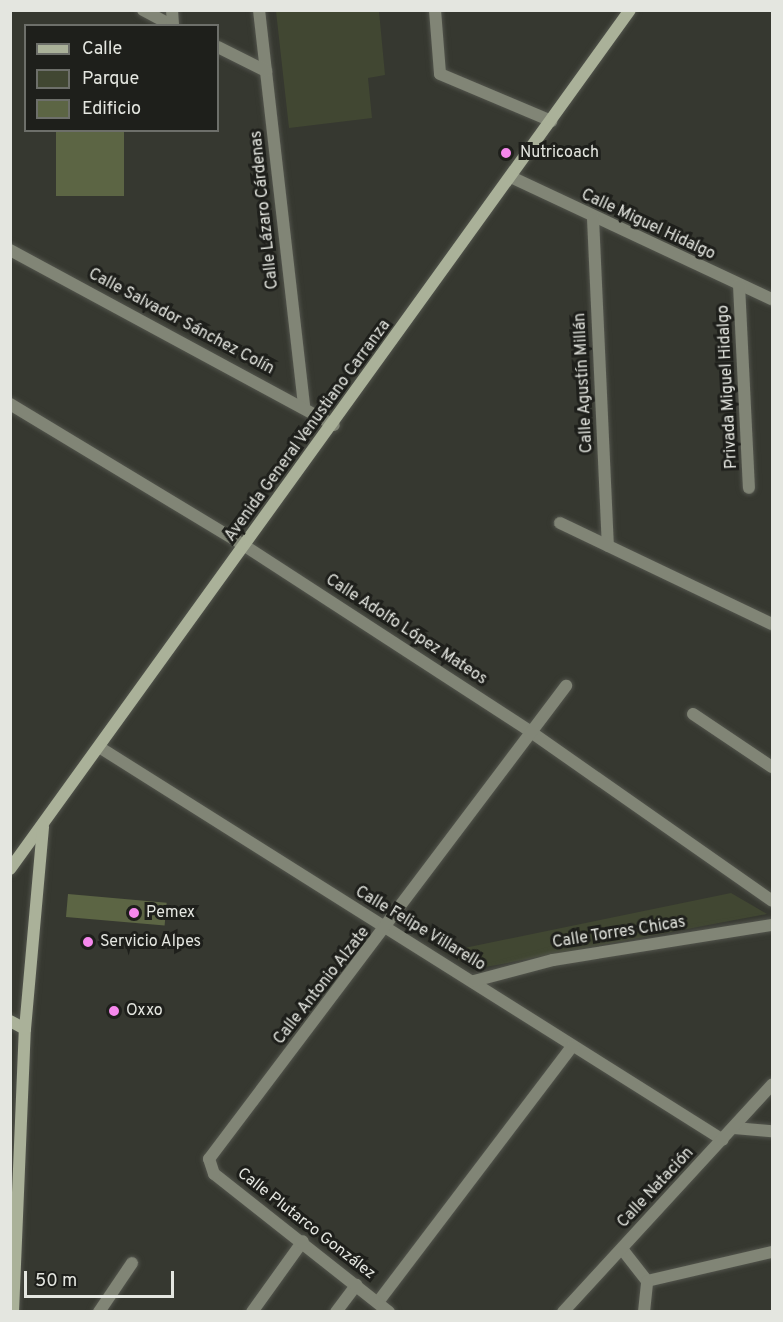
<!DOCTYPE html>
<meta charset="utf-8">
<style>
body{margin:0}
#map{position:relative;width:783px;height:1322px;overflow:hidden;background:#363830;font-family:Overpass,sans-serif}
div>[style]{position:absolute}
.green>*{inset:0;background:#414732}
.building>*{inset:0;background:#5c6544;transform-origin:0 0}
.roads{filter:drop-shadow(0 0 2px #52544c) drop-shadow(0 0 2px #52544c)}
.street>*{height:12px;margin:-6px;padding:0 6px;transform-origin:6px;border-radius:6px;background:#818576}
.secondary>*{height:12px;margin:-6px;padding:0 6px;transform-origin:6px;border-radius:6px;background:#aab199}
.dots>*{width:16px;height:16px;translate:-50% -50%;box-sizing:border-box;border:3px solid #1e1f1b;border-radius:50%}
span{translate:-50% -50%;white-space:nowrap;text-align:center;line-height:1.15;-webkit-text-stroke:6px #1e1f1b;paint-order:stroke}
.poi-label{font-size:16px;color:#e4e6e0}
.left{translate:0 -50%;text-align:left}
.street-label{font-size:16px;color:#e4e6e0}
.frame{position:absolute;inset:0;border:12px solid #e4e6e0;pointer-events:none}
.legend{position:absolute;left:24px;top:24px;width:195px;height:108px;box-sizing:border-box;background:#1e1f1b;border:2px solid #6d6f6a;margin:0;padding:8px 10px;list-style:none;font-size:18px;color:#e4e6e0}
.legend li{display:flex;align-items:center;gap:12px;height:30px}
.legend b{width:30px;border:2px solid #6d6f6a}
.scale{position:absolute;left:24px;top:1271px;width:150px;height:27px;box-sizing:border-box;border:3px solid #e4e6e0;border-top:0;padding-left:8px;font-size:18px;line-height:21px;white-space:nowrap;color:#e4e6e0;-webkit-text-stroke:4px #1e1f1b;paint-order:stroke}
</style>
<div id="map">
<div class="green">
<i style="clip-path:polygon(276px 11px,379px 11px,385px 75px,368px 78px,372px 118px,289px 128px)"></i>
<i style="clip-path:polygon(731px 893px,767px 914px,475px 969px,445px 952px)"></i>
</div>
<div class="building">
<i style="left:56px;top:130px;width:68px;height:66px"></i>
<i style="left:68px;top:894px;width:99px;height:23px;rotate:5deg"></i>
</div>
<div class="roads">
<div class="street">
<i style="left:143px;top:10px;width:34px;rotate:28deg"></i>
<i style="left:172px;top:10px;width:16px;rotate:86deg"></i>
<i style="left:259px;top:10px;width:399px;rotate:83.5deg"></i>
<i style="left:435px;top:10px;width:64px;rotate:85.5deg"></i>
<i style="left:440px;top:74px;width:121px;rotate:22.9deg"></i>
<i style="left:218px;top:47px;width:54px;rotate:26.6deg"></i>
<i style="left:511px;top:177px;width:288px;rotate:25.1deg"></i>
<i style="left:593px;top:218px;width:328px;rotate:87.4deg"></i>
<i style="left:10px;top:250px;width:368px;rotate:28.4deg"></i>
<i style="left:739px;top:285px;width:203px;rotate:87.2deg"></i>
<i style="left:10px;top:404px;width:275px;rotate:31.1deg"></i>
<i style="left:245px;top:546px;width:341px;rotate:33deg"></i>
<i style="left:531px;top:732px;width:294px;rotate:35deg"></i>
<i style="left:560px;top:523px;width:235px;rotate:25.5deg"></i>
<i style="left:693px;top:714px;width:95px;rotate:33.9deg"></i>
<i style="left:99px;top:747px;width:737px;rotate:32.2deg"></i>
<i style="left:474px;top:981px;width:82px;rotate:-14.9deg"></i>
<i style="left:553px;top:960px;width:222px;rotate:-9.1deg"></i>
<i style="left:734px;top:1128px;width:38px;rotate:5deg"></i>
<i style="left:622px;top:1249px;width:41px;rotate:52deg"></i>
<i style="left:647px;top:1281px;width:128px;rotate:-13.1deg"></i>
<i style="left:378px;top:1302px;width:321px;rotate:-52.8deg"></i>
<i style="left:99px;top:1312px;width:59px;rotate:-56deg"></i>
<i style="left:252px;top:1312px;width:87px;rotate:-54.3deg"></i>
<i style="left:336px;top:1312px;width:34px;rotate:-53deg"></i>
<i style="left:389px;top:1312px;width:223px;rotate:-141.7deg"></i>
<i style="left:214px;top:1174px;width:16px;rotate:-108deg"></i>
<i style="left:209px;top:1159px;width:593px;rotate:-52.96deg"></i>
<i style="left:563px;top:1312px;width:309px;rotate:-47.4deg"></i>
<i style="left:644px;top:1312px;width:31px;rotate:-84deg"></i>
</div>
<div class="secondary">
<i style="left:10px;top:869px;width:1059px;rotate:-54.18deg"></i>
<i style="left:10px;top:1021px;width:17px;rotate:28deg"></i>
<i style="left:13px;top:1312px;width:283px;rotate:-87.6deg"></i>
<i style="left:25px;top:1029px;width:203px;rotate:-84.9deg"></i>
</div>
</div>
<div class="dots">
<i style="left:506px;top:153px;background:#f688ed"></i>
<i style="left:134px;top:913px;background:#f688ed"></i>
<i style="left:88px;top:942px;background:#f688ed"></i>
<i style="left:114px;top:1011px;background:#f688ed"></i>
</div>
<div class="poi-label">
<span class="left" style="left:520px;top:153px">Nutricoach</span>
<span class="left" style="left:146px;top:913px">Pemex</span>
<span class="left" style="left:100px;top:942px">Servicio Alpes</span>
<span class="left" style="left:126px;top:1011px">Oxxo</span>
</div>
<div class="street-label">
<span style="left:265px;top:210px;rotate:-96deg">Calle Lázaro Cárdenas</span>
<span style="left:648px;top:225px;rotate:25deg">Calle Miguel Hidalgo</span>
<span style="left:181px;top:322px;rotate:28deg">Calle Salvador Sánchez Colín</span>
<span style="left:584px;top:383px;rotate:-93deg">Calle Agustín Millán</span>
<span style="left:728px;top:387px;rotate:-93deg">Privada Miguel Hidalgo</span>
<span style="left:308px;top:431px;rotate:-54deg">Avenida General Venustiano Carranza</span>
<span style="left:406px;top:630px;rotate:33deg">Calle Adolfo López Mateos</span>
<span style="left:420px;top:929px;rotate:31deg">Calle Felipe Villarello</span>
<span style="left:619px;top:933px;rotate:-9deg">Calle Torres Chicas</span>
<span style="left:322px;top:986px;rotate:-52deg">Calle Antonio Alzate</span>
<span style="left:656px;top:1188px;rotate:-47deg">Calle Natación</span>
<span style="left:306px;top:1224px;rotate:38deg">Calle Plutarco González</span>
</div>
<div class="frame"></div>
<ul class="legend">
<li><b style="height:8px;background:#aab199"></b>Calle</li>
<li><b style="height:16px;background:#414732"></b>Parque</li>
<li><b style="height:16px;background:#5c6544"></b>Edificio</li>
</ul>
<div class="scale">50 m</div>
</div>
